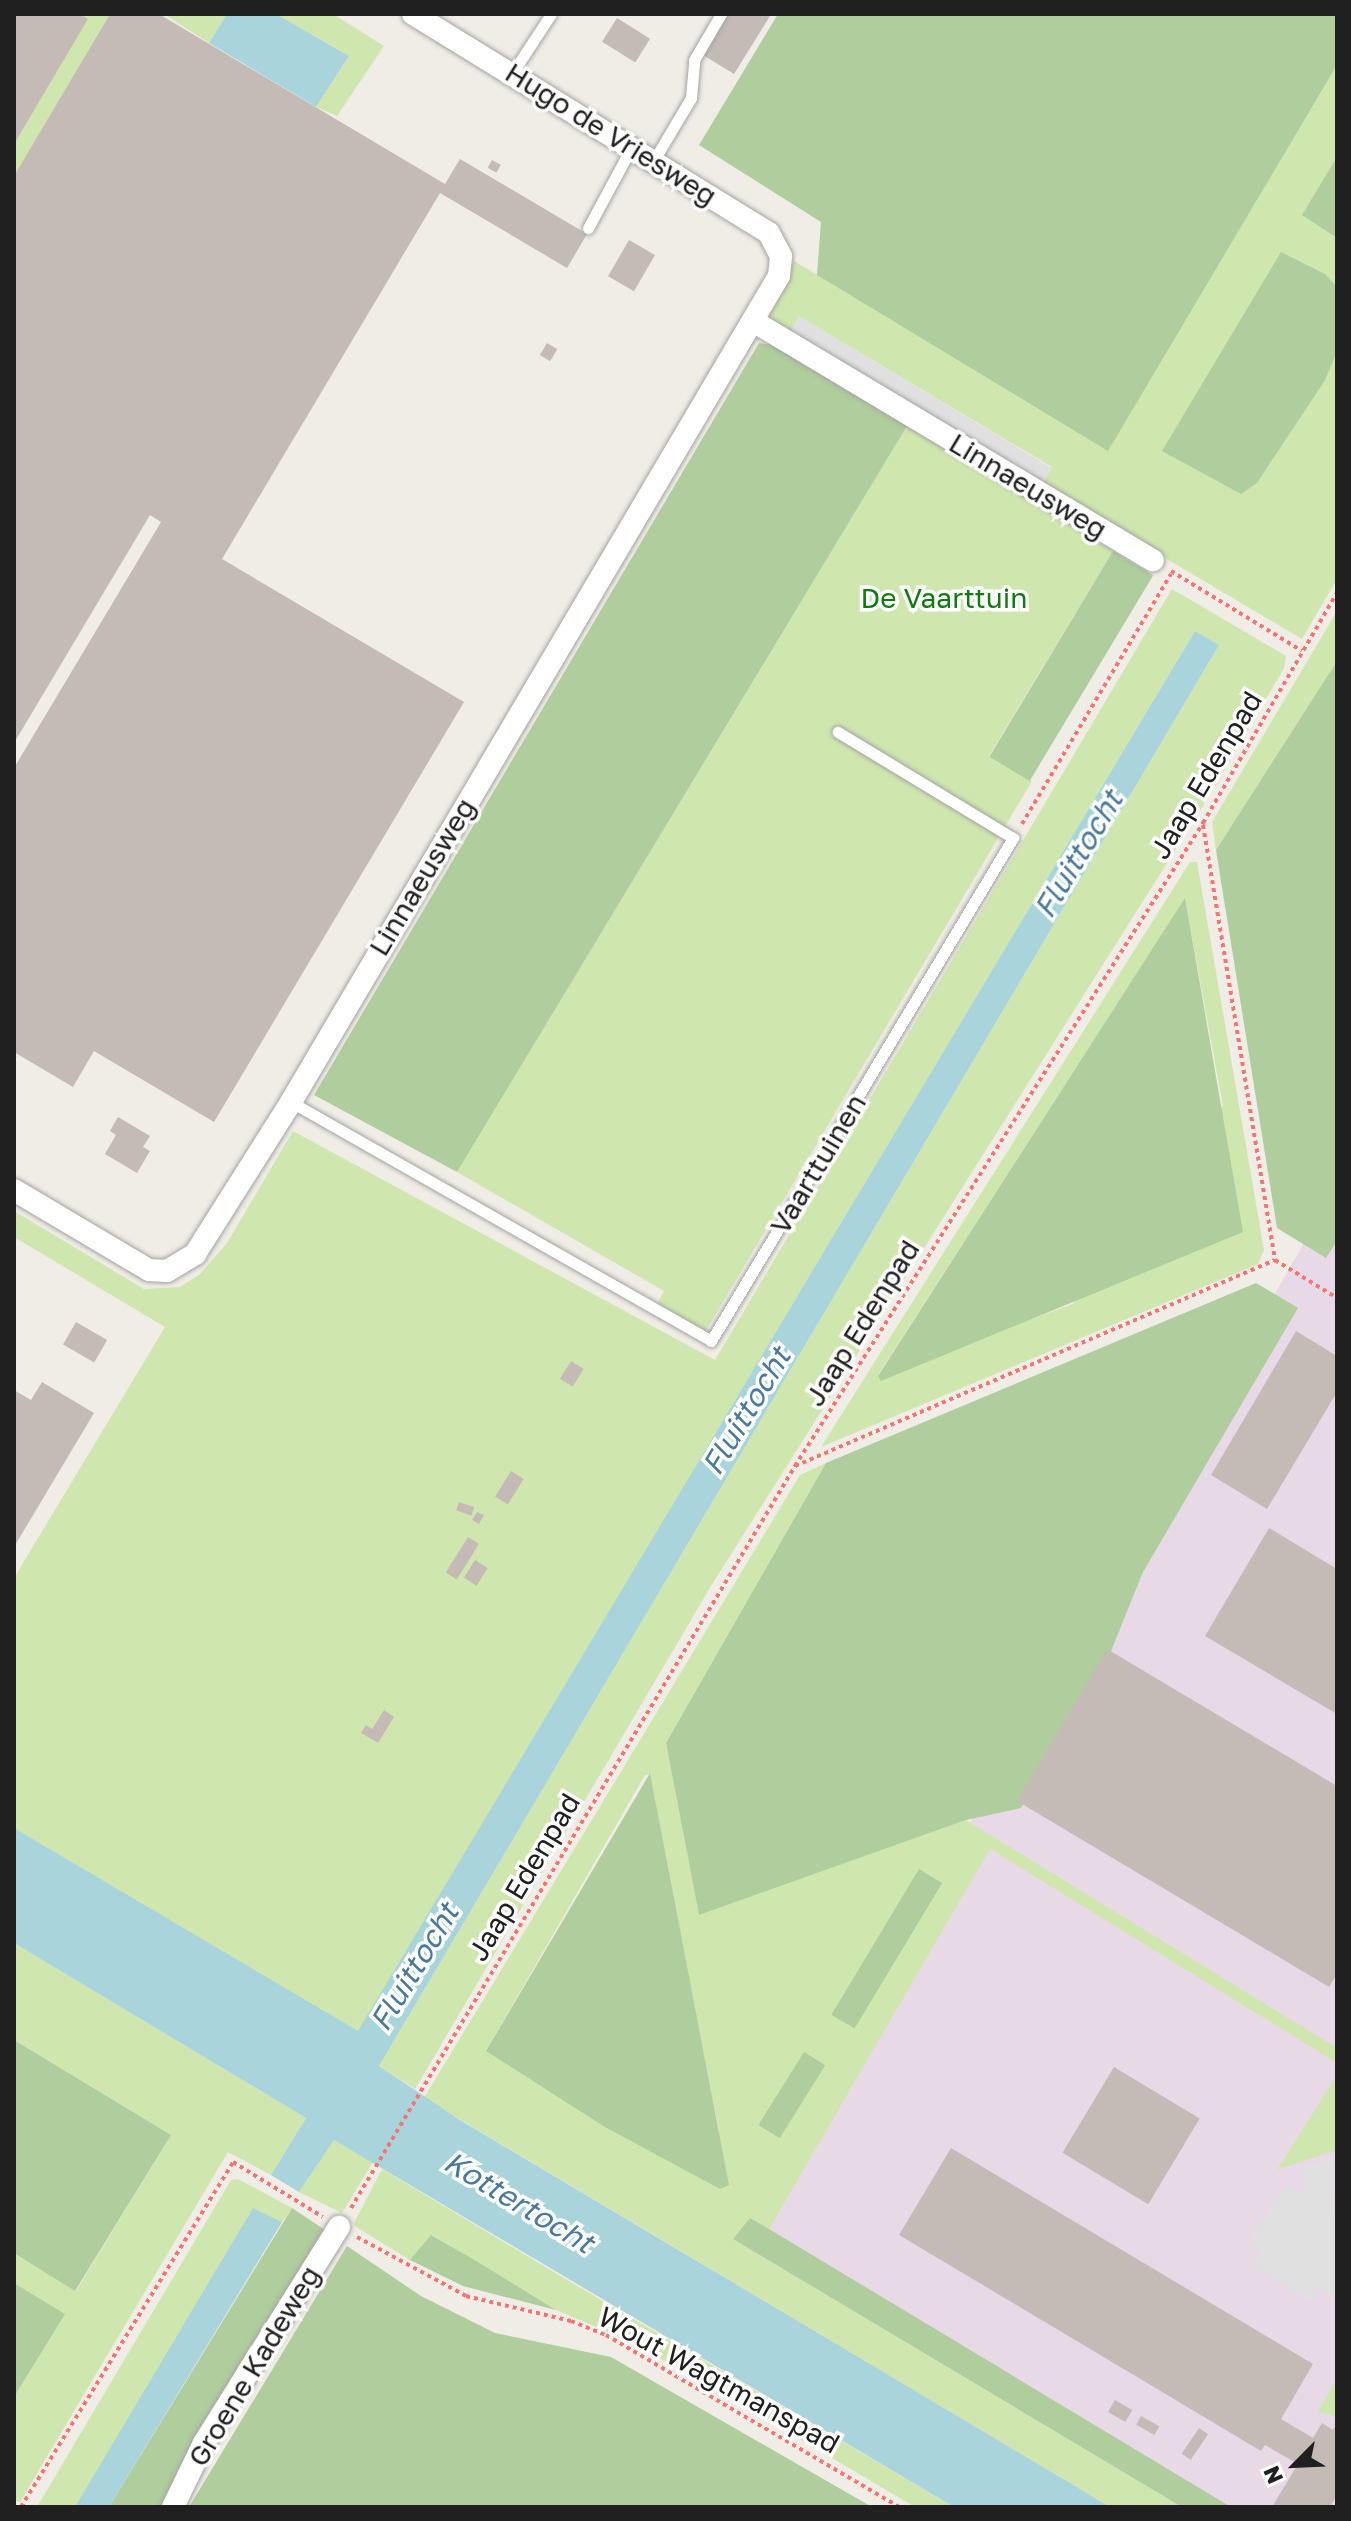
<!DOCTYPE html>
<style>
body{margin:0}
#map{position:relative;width:1351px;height:2521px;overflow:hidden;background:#f0ece6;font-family:"Golos Text",sans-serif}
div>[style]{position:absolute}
.industrial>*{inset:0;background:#e8d9e7}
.grass>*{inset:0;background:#cfe7af}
.forest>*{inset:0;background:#afcd9d;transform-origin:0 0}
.parking>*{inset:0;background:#e0e0e0;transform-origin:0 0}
.water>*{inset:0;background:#a9d4db}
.building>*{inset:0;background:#c4bbb6;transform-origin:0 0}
.path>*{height:4px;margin-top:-2px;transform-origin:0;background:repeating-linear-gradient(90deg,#f47673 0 4px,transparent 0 8px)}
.roads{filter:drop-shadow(0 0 2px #a4a4a4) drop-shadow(0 0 2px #a4a4a4)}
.service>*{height:11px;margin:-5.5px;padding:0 5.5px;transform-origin:5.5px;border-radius:5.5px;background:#fff}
.minor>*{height:22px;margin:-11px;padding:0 11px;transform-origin:11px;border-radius:11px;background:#fff}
span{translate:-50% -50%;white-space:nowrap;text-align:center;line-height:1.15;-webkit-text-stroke:7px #fff;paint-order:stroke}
.street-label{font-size:28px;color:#202020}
.park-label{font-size:28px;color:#117a11}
.water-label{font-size:30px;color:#4a799c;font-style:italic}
.frame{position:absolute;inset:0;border:16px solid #202020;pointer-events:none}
.north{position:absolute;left:1255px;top:2425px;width:80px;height:80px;-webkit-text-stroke:6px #fff;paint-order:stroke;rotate:246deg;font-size:22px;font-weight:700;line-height:32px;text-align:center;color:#202020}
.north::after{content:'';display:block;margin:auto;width:28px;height:36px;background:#202020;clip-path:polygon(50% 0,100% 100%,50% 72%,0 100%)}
</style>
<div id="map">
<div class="industrial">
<i style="clip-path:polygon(1337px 1186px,1337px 2507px,1028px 2507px,691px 2306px)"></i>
</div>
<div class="grass">
<i style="clip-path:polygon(84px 14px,110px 14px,14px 177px,14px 132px)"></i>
<i style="clip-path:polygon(164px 14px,227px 14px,209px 43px)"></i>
<i style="clip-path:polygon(276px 14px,333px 14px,384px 46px,337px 116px,316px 107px,349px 56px)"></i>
<i style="clip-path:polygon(1337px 65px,1337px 579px,1302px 639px,1042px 485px,1052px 467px,800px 317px,788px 334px,770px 322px,769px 309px,794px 261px,1108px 450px)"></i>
<i style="clip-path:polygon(907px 426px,1113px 551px,989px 756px,1032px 781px,701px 1339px,653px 1312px,664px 1291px,457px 1172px)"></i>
<i style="clip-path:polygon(1172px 589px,1286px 656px,1284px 668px,1215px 787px,711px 1586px,415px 2089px,379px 2066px,1219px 645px,1195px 631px,358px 2032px,14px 1828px,14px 1578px,165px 1327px,14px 1237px,14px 1211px,144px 1289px,180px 1287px,200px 1274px,227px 1243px,293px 1131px,715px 1360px)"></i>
<i style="clip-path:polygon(1337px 611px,1337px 661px,1216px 850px,1212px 822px)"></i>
<i style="clip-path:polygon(evenodd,1190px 862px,1197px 862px,1264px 1250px,1258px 1264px,821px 1447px,1190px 862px,1185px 899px,1223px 1106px,1073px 1304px,878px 1375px,1185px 899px)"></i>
<i style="clip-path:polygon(evenodd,826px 1463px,666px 1743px,699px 1914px,966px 1820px,1337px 2048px,1337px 2063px,990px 1849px,769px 2229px,750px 2218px,733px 2239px,1182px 2507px,1110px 2507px,424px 2098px,800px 1475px,826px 1463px,650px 1774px,687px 1971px,719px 2131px,525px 2075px,486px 2051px,645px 1775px,650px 1774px)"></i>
<i style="clip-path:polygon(14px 1943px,306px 2118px,271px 2175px,228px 2152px,20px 2502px,14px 2500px,14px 2397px,64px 2314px,14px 2283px,14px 2253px,76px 2291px,171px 2135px,14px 2040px)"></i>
<i style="clip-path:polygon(1337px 2075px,1337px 2150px,1277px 2170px)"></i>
<i style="clip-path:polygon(334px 2140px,373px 2162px,342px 2213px,299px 2192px)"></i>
<i style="clip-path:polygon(382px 2169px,569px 2281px,954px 2507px,915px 2507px,703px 2382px,625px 2339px,556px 2310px,432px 2235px,410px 2260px,353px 2225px)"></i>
<i style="clip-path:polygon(238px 2179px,292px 2208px,282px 2222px,254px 2209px,77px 2507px,37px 2507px,231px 2180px)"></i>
<i style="clip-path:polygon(1337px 2378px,1337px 2417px,1318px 2412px)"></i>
</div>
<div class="forest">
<i style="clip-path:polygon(778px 14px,1337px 14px,1337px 65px,1108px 451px,817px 275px,821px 222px,699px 145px)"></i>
<i style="clip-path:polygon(1337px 157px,1337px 238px,1302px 215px)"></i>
<i style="clip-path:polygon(1281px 252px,1325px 274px,1337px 287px,1337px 351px,1325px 380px,1257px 483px,1241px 494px,1162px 451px)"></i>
<i style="clip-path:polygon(759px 343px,775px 345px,907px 426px,457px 1172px,314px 1095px)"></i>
<i style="left:1113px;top:551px;width:47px;height:240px;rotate:31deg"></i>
<i style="clip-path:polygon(1337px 661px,1337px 1241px,1326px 1258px,1277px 1228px,1216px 850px)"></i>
<i style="clip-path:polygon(1185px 898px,1243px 1232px,881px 1381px,878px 1376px)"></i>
<i style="clip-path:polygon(1256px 1283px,1298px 1308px,1143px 1572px,1109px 1656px,1021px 1808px,966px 1820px,699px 1915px,666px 1743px,826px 1463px)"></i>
<i style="clip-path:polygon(650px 1773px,729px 2185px,720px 2189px,605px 2127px,486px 2051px)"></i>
<i style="left:919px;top:1869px;width:27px;height:170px;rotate:31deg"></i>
<i style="clip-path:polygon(14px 2040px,171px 2135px,75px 2291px,14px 2253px)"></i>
<i style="left:804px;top:2052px;width:25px;height:86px;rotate:32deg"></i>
<i style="clip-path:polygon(292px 2208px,328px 2232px,166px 2507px,109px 2507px)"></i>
<i style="clip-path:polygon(750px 2218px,769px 2229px,1231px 2507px,1182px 2507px,733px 2239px)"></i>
<i style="clip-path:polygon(431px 2235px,473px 2259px,556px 2310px,463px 2286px,410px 2260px)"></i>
<i style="clip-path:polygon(347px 2246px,421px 2296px,495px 2333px,611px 2357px,872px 2507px,189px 2507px)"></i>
<i style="clip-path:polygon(14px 2283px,65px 2314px,14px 2397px)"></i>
</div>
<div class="parking">
<i style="left:799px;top:316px;width:295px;height:21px;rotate:31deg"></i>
<i style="clip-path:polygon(1333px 2156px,1337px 2299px,1320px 2288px,1311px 2302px,1251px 2265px,1261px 2251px,1249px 2241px,1285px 2186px,1298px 2193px,1306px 2184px,1300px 2170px)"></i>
</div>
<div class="water">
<i style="clip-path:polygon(227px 14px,276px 14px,349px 56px,316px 107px,209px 43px)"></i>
<i style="clip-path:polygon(1195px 631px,1219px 645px,379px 2066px,460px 2120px,1110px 2507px,954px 2507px,334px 2140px,299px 2192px,271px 2175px,306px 2118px,14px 1943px,14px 1828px,358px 2031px)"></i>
<i style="clip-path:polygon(253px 2208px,282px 2222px,109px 2507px,75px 2507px)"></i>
</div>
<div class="building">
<i style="clip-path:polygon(14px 14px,79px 14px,88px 19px,14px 144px)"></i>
<i style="clip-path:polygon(110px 14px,159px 14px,445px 184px,460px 159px,587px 234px,567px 268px,440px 193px,222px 559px,464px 702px,214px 1122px,94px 1051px,73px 1087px,14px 1052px,14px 768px,161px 522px,150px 515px,14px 743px,14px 176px)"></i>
<i style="clip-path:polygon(728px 14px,770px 16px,734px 74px,703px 55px)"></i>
<i style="left:617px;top:18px;width:39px;height:28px;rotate:32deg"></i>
<i style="left:492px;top:160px;width:10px;height:9px;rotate:29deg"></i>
<i style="left:629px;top:240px;width:30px;height:42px;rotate:30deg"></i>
<i style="left:547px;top:343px;width:12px;height:14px;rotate:31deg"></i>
<i style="clip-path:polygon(118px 1117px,150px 1136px,143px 1147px,150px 1151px,137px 1173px,105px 1154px,116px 1135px,110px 1131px)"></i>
<i style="left:76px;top:1322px;width:36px;height:26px;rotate:30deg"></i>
<i style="clip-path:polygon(1296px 1331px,1337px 1356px,1337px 1392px,1267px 1509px,1211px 1475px)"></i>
<i style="left:571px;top:1361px;width:15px;height:21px;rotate:32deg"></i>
<i style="clip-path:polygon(42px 1382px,94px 1413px,14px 1547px,14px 1390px,31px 1400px)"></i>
<i style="left:511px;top:1471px;width:15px;height:30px;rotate:32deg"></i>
<i style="left:459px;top:1502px;width:16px;height:9px;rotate:18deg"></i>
<i style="clip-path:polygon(477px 1512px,484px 1515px,479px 1524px,472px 1520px)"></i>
<i style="clip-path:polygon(1269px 1528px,1337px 1569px,1337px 1714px,1205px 1636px)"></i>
<i style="left:468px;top:1537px;width:13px;height:42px;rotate:32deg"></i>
<i style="left:475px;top:1560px;width:15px;height:21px;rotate:32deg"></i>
<i style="clip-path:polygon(1107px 1649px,1337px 1786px,1337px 1974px,1329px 1987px,1017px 1801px)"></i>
<i style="clip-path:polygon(384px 1710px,394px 1717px,378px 1743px,361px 1733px,366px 1725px,372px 1729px)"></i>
<i style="left:1114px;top:2067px;width:100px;height:100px;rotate:31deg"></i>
<i style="clip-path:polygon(951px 2148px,1313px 2364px,1281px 2419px,1313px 2438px,1322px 2423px,1333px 2430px,1337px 2423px,1337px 2495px,1330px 2507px,1272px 2507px,1298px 2464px,1265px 2445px,1261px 2451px,899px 2235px)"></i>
<i style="left:1115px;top:2400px;width:20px;height:14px;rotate:30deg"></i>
<i style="left:1141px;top:2416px;width:21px;height:10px;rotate:29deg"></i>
<i style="left:1199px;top:2428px;width:11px;height:31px;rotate:34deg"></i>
</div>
<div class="path">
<i style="left:1171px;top:571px;width:153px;rotate:31.4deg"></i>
<i style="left:1022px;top:824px;width:291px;rotate:-59.2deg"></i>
<i style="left:1203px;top:825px;width:441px;rotate:80.6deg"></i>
<i style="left:1275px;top:1260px;width:73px;rotate:31.5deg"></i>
<i style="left:795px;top:1466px;width:522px;rotate:-23.23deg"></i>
<i style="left:351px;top:2208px;width:865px;rotate:-59.1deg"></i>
<i style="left:795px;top:1466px;width:762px;rotate:-57.6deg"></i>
<i style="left:1203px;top:823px;width:266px;rotate:-59.8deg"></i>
<i style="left:357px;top:2237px;width:124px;rotate:28.4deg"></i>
<i style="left:466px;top:2296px;width:108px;rotate:13.4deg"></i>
<i style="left:571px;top:2321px;width:38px;rotate:22deg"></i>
<i style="left:606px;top:2335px;width:340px;rotate:30.4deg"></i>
<i style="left:21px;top:2507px;width:405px;rotate:-58.4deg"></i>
<i style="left:233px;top:2162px;width:105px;rotate:31.4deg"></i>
</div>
<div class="roads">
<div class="service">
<i style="left:513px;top:72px;width:69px;rotate:-56.8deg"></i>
<i style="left:654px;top:160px;width:72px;rotate:-59.2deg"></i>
<i style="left:691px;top:98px;width:38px;rotate:-85deg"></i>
<i style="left:694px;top:60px;width:53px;rotate:-59.6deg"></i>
<i style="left:588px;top:228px;width:89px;rotate:-61.7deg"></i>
<i style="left:291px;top:1102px;width:483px;rotate:29.6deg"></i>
<i style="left:711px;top:1341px;width:587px;rotate:-59.02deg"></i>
<i style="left:1013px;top:838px;width:205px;rotate:-148.8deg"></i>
</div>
<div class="minor">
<i style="left:753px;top:321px;width:466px;rotate:30.9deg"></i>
<i style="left:14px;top:1190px;width:157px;rotate:30.7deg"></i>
<i style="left:149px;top:1270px;width:18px;rotate:3deg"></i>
<i style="left:167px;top:1271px;width:33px;rotate:-31deg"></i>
<i style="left:195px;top:1254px;width:180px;rotate:-57.7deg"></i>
<i style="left:291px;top:1102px;width:959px;rotate:-59.43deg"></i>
<i style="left:779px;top:276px;width:20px;rotate:-84deg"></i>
<i style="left:781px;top:256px;width:26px;rotate:-118deg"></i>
<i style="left:769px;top:233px;width:418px;rotate:-148.4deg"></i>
<i style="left:173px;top:2507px;width:71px;rotate:-64.2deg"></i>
<i style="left:204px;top:2443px;width:255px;rotate:-58deg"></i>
</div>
</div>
<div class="street-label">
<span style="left:611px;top:134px;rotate:32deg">Hugo de Vriesweg</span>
<span style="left:1028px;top:486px;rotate:31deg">Linnaeusweg</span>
<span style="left:1206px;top:775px;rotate:-59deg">Jaap Edenpad</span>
<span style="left:422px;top:877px;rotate:-59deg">Linnaeusweg</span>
<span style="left:818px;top:1164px;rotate:-59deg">Vaarttuinen</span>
<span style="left:862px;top:1323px;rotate:-58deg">Jaap Edenpad</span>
<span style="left:524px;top:1877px;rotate:-59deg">Jaap Edenpad</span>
<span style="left:254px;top:2366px;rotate:-59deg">Groene Kadeweg</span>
<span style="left:719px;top:2380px;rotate:29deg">Wout Wagtmanspad</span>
</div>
<div class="park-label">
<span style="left:944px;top:598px">De Vaarttuin</span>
</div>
<div class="water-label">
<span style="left:1078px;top:854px;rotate:-59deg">Fluittocht</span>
<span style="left:746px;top:1411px;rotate:-59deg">Fluittocht</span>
<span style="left:414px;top:1967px;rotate:-59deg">Fluittocht</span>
<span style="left:519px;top:2202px;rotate:31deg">Kottertocht</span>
</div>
<div class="frame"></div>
<div class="north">N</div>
</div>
